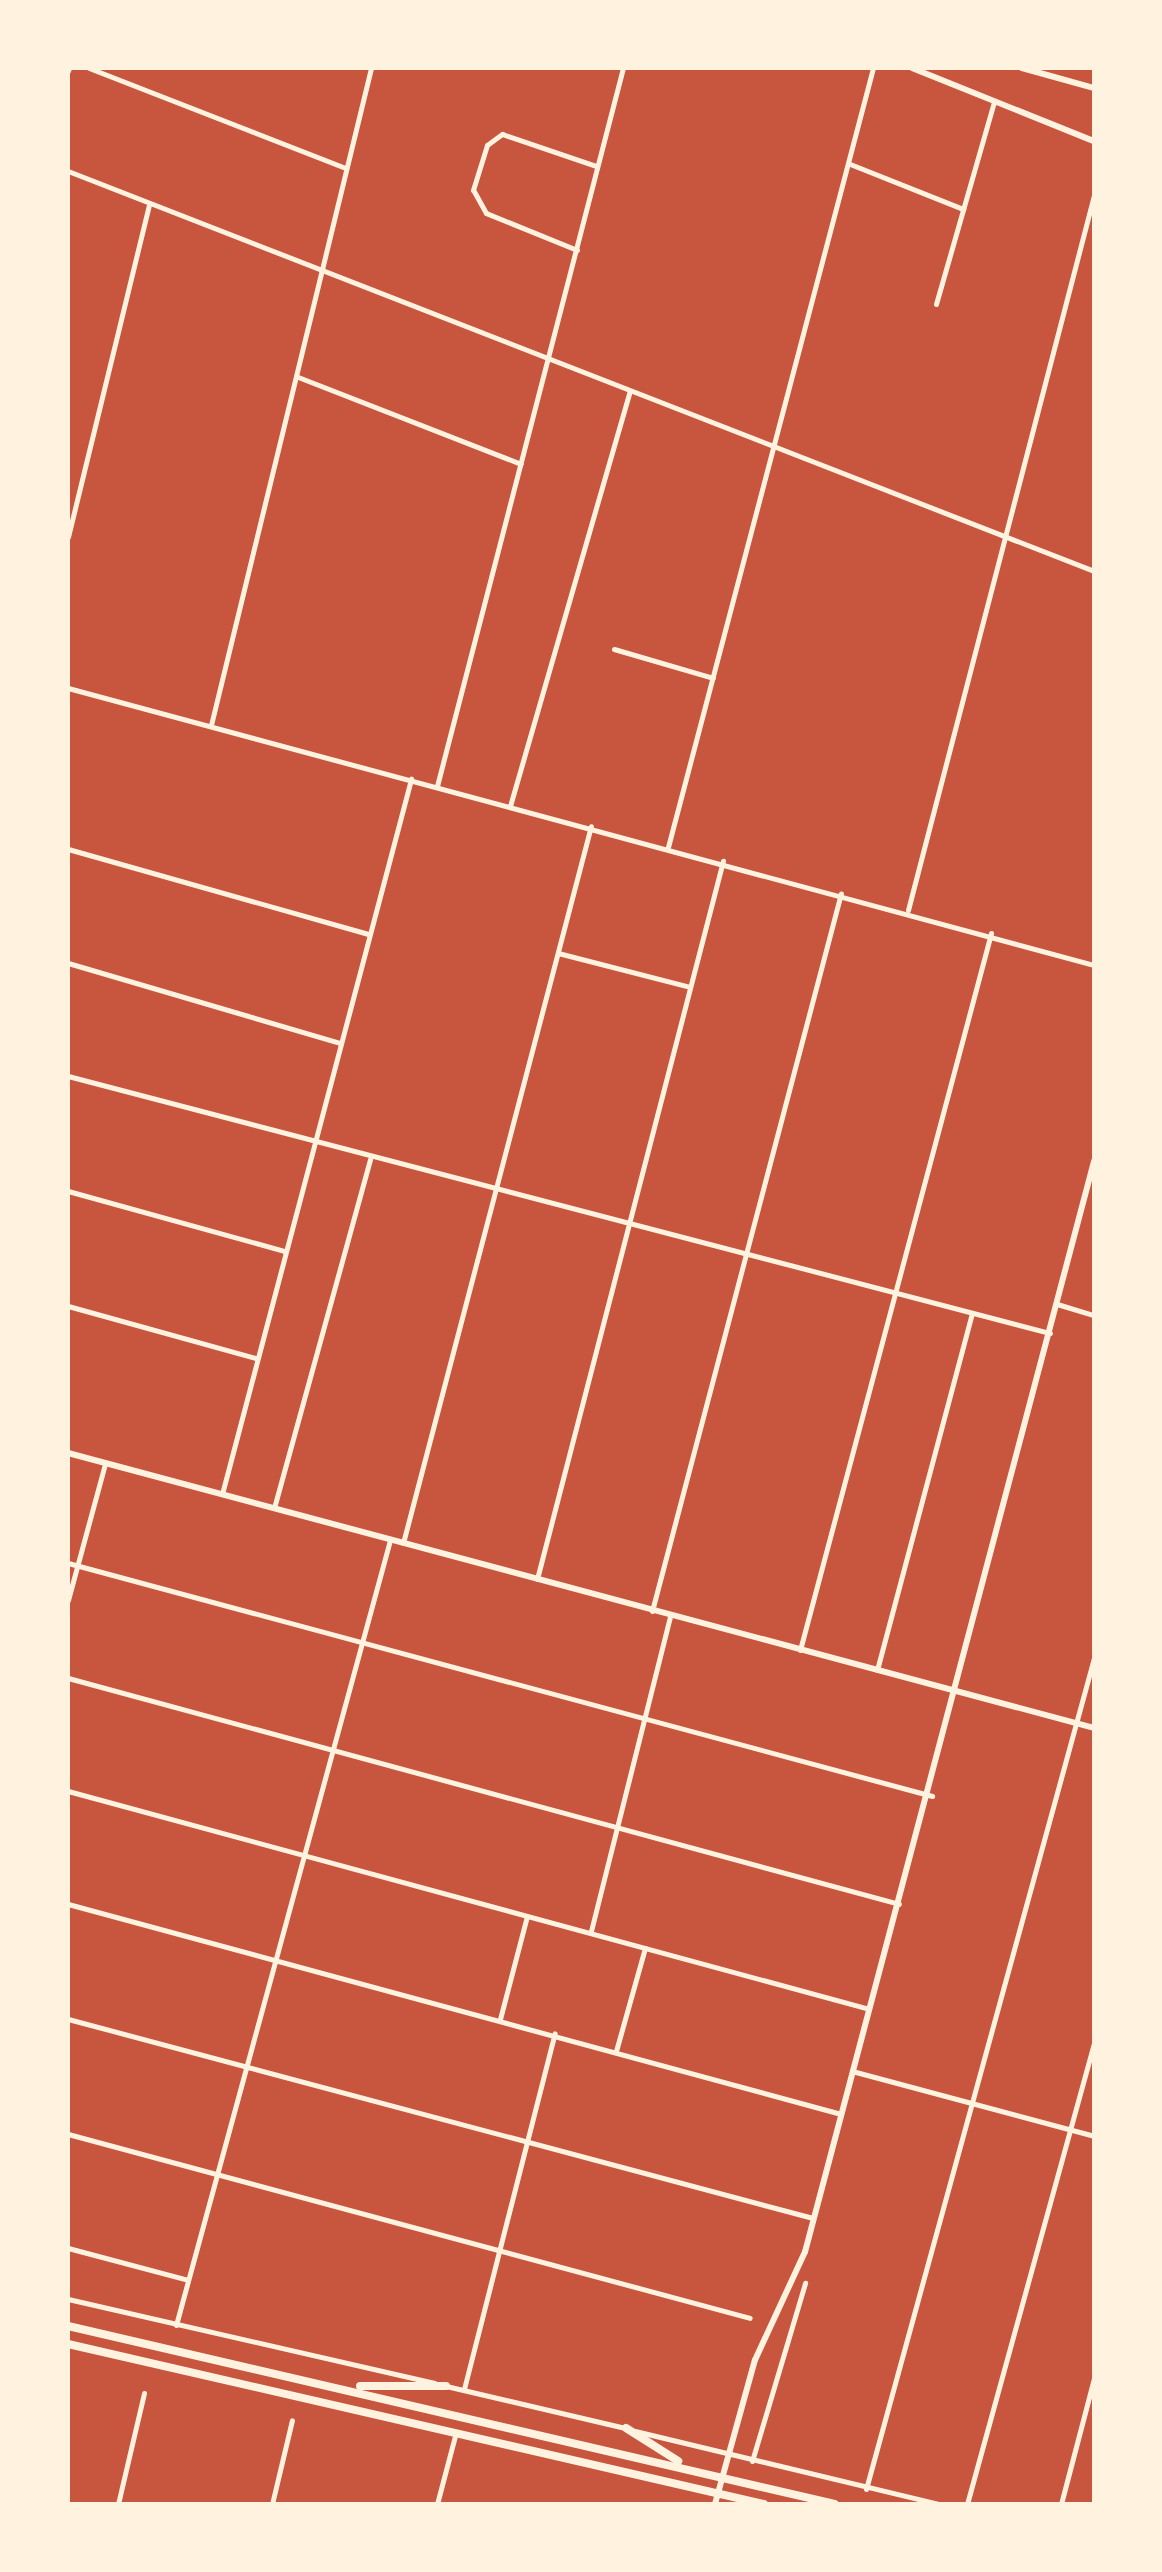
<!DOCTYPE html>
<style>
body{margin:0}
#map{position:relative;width:1162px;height:2572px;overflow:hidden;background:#c8553d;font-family:"Titillium Web",sans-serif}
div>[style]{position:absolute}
.minor>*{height:5px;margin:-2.5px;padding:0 2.5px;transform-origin:2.5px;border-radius:2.5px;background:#fff3e0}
.tertiary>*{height:6px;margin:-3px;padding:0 3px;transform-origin:3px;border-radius:3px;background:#fff3e0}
.primary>*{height:8px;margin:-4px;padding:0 4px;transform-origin:4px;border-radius:4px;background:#fff3e0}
span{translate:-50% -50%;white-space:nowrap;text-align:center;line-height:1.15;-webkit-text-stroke:8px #fff3e0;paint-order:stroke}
.frame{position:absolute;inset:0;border:70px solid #fff3e0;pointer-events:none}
</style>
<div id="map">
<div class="minor">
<i style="left:89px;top:68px;width:276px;rotate:21.3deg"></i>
<i style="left:68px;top:71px;width:3px;rotate:-72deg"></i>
<i style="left:850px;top:164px;width:122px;rotate:21.7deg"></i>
<i style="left:68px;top:171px;width:1101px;rotate:21.3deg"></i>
<i style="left:577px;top:250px;width:98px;rotate:-157.9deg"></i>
<i style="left:486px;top:213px;width:26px;rotate:-119deg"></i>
<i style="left:473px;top:190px;width:47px;rotate:-72.7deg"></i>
<i style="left:487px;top:145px;width:19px;rotate:-36deg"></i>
<i style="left:502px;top:134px;width:99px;rotate:18.8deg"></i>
<i style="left:936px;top:304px;width:210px;rotate:-74deg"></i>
<i style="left:298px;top:377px;width:239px;rotate:21.3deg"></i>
<i style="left:68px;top:537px;width:343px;rotate:-76.3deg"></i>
<i style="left:614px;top:649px;width:103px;rotate:16.3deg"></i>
<i style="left:68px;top:688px;width:1063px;rotate:15.11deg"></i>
<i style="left:211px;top:725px;width:676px;rotate:-76.31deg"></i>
<i style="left:437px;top:786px;width:742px;rotate:-75.48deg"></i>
<i style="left:510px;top:806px;width:432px;rotate:-73.9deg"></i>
<i style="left:668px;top:847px;width:806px;rotate:-75.26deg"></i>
<i style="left:68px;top:849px;width:313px;rotate:15.8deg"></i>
<i style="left:908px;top:910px;width:739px;rotate:-75.42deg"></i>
<i style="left:558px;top:953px;width:136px;rotate:14.4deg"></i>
<i style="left:68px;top:963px;width:284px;rotate:16.4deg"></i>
<i style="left:68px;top:1076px;width:1015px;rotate:14.67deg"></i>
<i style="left:68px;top:1191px;width:224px;rotate:15.5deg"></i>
<i style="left:1057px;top:1304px;width:39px;rotate:17deg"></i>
<i style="left:68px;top:1306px;width:195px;rotate:15.5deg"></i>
<i style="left:222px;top:1494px;width:740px;rotate:-75.19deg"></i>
<i style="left:274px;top:1508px;width:362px;rotate:-74.6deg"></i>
<i style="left:403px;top:1543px;width:741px;rotate:-75.31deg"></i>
<i style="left:68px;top:1563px;width:895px;rotate:15.09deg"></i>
<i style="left:537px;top:1579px;width:742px;rotate:-75.48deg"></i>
<i style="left:68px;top:1600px;width:141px;rotate:-74.8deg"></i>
<i style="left:652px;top:1611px;width:742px;rotate:-75.25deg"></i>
<i style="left:800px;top:1650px;width:742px;rotate:-75.08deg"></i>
<i style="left:877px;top:1670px;width:368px;rotate:-75.1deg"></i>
<i style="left:68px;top:1678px;width:861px;rotate:15.21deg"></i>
<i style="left:68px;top:1791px;width:830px;rotate:15.22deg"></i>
<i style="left:68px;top:1904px;width:801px;rotate:15.2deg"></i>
<i style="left:591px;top:1931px;width:325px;rotate:-75.9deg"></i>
<i style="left:68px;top:2019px;width:771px;rotate:14.96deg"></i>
<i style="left:500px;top:2019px;width:106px;rotate:-75.3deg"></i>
<i style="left:616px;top:2051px;width:107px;rotate:-74.3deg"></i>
<i style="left:852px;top:2071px;width:251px;rotate:15deg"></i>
<i style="left:68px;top:2134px;width:706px;rotate:15.1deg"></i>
<i style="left:68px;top:2248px;width:124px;rotate:14.9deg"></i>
<i style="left:68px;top:2299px;width:376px;rotate:12.9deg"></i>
<i style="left:176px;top:2325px;width:814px;rotate:-74.75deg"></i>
<i style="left:446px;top:2386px;width:184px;rotate:13.2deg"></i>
<i style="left:464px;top:2389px;width:367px;rotate:-75.7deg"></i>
<i style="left:635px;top:2431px;width:312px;rotate:13.5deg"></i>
<i style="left:752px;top:2461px;width:186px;rotate:-73.4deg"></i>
<i style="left:866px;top:2489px;width:862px;rotate:-74.66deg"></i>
<i style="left:118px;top:2504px;width:114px;rotate:-76.8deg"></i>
<i style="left:272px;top:2504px;width:86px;rotate:-76.6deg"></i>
<i style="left:437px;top:2504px;width:74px;rotate:-75.2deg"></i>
<i style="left:967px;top:2504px;width:477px;rotate:-74.6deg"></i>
<i style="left:1061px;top:2504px;width:130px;rotate:-75.3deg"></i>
</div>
<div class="tertiary">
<i style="left:912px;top:68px;width:196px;rotate:21.9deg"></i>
<i style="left:1022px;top:68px;width:75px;rotate:15.5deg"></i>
<i style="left:68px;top:1453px;width:1062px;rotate:15deg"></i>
<i style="left:715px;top:2504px;width:149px;rotate:-74.5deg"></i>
<i style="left:755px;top:2360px;width:119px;rotate:-65.2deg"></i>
<i style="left:805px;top:2252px;width:1129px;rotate:-75.16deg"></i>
</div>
<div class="primary">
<i style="left:68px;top:2326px;width:787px;rotate:13.07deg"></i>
<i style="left:68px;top:2344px;width:714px;rotate:12.95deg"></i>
<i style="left:360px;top:2386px;width:86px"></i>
<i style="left:626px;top:2428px;width:62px;rotate:32.4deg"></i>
</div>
<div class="frame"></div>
</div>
